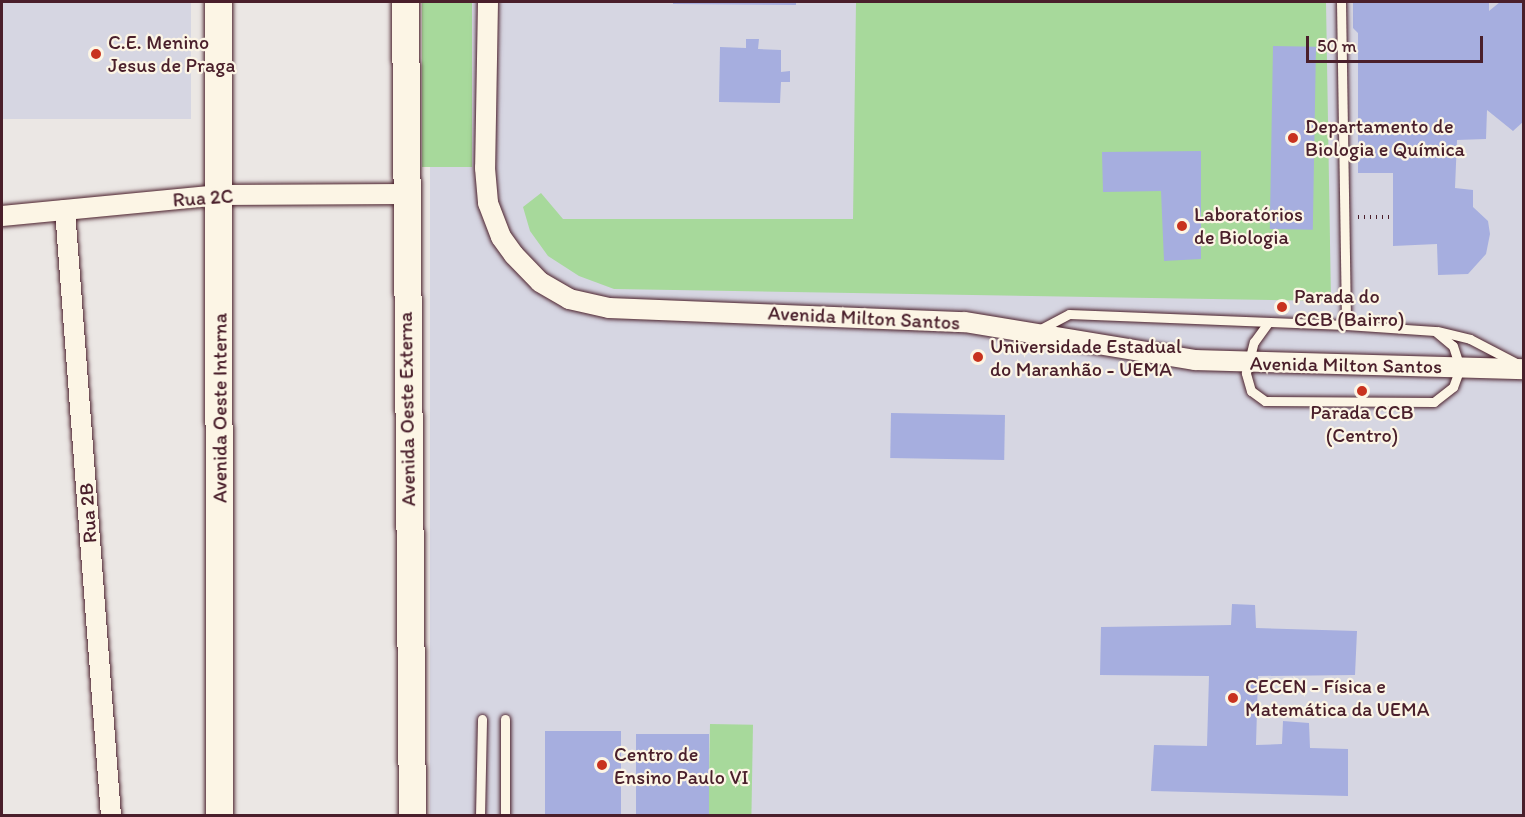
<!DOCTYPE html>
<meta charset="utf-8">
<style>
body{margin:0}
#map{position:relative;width:1525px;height:817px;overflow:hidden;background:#ebe7e4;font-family:Itim,sans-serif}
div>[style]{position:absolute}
.built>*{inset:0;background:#d6d6e2;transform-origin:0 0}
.green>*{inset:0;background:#a7d99b;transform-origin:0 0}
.building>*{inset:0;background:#a6aedf;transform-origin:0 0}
.path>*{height:4px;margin-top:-2px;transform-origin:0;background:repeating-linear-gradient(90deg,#4a1f2b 0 1.5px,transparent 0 6px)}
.roads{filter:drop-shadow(0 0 2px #4a1f2b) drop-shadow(0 0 2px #4a1f2b)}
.lane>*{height:9px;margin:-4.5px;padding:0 4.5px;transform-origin:4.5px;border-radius:4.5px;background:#fcf5e5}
.street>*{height:20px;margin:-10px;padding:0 10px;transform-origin:10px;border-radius:10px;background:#fcf5e5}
.secondary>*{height:27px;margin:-13.5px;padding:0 13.5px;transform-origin:13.5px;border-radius:13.5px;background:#fcf5e5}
.dots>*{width:16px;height:16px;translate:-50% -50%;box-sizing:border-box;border:3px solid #fcf5e5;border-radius:50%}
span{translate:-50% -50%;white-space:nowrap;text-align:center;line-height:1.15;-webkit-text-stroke:4.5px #fcf5e5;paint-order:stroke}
.poi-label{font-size:20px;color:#4a1f2b}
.left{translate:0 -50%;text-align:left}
.street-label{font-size:20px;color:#4a1f2b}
.frame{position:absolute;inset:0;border:3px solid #4a1f2b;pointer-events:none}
.scale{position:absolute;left:1306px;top:36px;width:177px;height:27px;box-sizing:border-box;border:3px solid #4a1f2b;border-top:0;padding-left:8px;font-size:18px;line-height:21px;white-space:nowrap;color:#4a1f2b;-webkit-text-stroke:4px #fcf5e5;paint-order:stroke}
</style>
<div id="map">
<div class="built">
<i style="left:2px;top:2px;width:189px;height:117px"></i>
<i style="left:430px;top:2px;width:1093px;height:813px"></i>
</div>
<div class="green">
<i style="left:422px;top:2px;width:50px;height:165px"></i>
<i style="clip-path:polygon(856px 2px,1326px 2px,1331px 301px,614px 289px,579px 276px,548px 256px,530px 231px,523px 207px,541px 193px,563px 219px,853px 219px)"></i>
<i style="left:710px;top:724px;width:43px;height:92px;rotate:1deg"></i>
</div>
<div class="building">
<i style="clip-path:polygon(673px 2px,796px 2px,796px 5px,673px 4px)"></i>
<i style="clip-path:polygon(1353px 2px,1489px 2px,1489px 11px,1500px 2px,1524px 2px,1524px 121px,1513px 131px,1487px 110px,1486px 139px,1457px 140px,1455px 188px,1473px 190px,1473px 207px,1488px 221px,1490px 234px,1486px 254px,1468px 274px,1438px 275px,1437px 244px,1393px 246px,1393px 173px,1358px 173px,1358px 33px,1353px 28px)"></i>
<i style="clip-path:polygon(746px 39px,759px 39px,758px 49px,781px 50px,781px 72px,790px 71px,790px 82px,781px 82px,780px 103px,719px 102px,720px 47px,746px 48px)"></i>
<i style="left:1273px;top:46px;width:43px;height:183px;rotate:1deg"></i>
<i style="clip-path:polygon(1201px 151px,1201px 259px,1164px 261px,1161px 191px,1103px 192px,1102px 152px)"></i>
<i style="left:891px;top:413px;width:114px;height:45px;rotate:1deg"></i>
<i style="clip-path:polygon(1232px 604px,1255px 605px,1256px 628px,1357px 631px,1355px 675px,1258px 676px,1256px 745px,1282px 744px,1283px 721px,1309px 723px,1310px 748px,1348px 749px,1348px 796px,1151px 791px,1154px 745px,1207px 746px,1209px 676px,1100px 675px,1101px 627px,1231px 625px)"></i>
<i style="left:545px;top:731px;width:76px;height:85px"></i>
<i style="left:636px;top:734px;width:73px;height:82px"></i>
</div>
<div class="path">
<i style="left:1358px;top:217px;width:35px"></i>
</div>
<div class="roads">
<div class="lane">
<i style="left:1341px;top:2px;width:323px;rotate:89.1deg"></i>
<i style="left:1438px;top:331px;width:33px;rotate:14deg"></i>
<i style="left:1470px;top:339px;width:52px;rotate:27.6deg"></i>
<i style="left:1035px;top:332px;width:38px;rotate:-28deg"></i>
<i style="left:1069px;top:314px;width:277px;rotate:2.3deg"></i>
<i style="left:1346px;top:325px;width:89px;rotate:3.9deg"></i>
<i style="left:1435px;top:331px;width:23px;rotate:40deg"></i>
<i style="left:1453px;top:346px;width:23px;rotate:72deg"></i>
<i style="left:1460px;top:368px;width:20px;rotate:110deg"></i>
<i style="left:1453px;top:387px;width:24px;rotate:142deg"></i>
<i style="left:1434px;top:402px;width:169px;rotate:-179.7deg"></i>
<i style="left:1265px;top:401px;width:17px;rotate:-144deg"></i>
<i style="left:1251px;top:391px;width:19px;rotate:-106deg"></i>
<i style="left:1246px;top:373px;width:32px;rotate:-76deg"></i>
<i style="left:1254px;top:342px;width:24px;rotate:-54deg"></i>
<i style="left:480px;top:816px;width:97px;rotate:-88.8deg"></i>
<i style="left:505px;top:816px;width:97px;rotate:-90deg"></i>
</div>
<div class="street">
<i style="left:488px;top:2px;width:166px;rotate:91deg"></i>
<i style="left:485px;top:168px;width:35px;rotate:85deg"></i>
<i style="left:488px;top:203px;width:36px;rotate:69deg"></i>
<i style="left:501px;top:237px;width:22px;rotate:54deg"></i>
<i style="left:514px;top:255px;width:37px;rotate:46deg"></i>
<i style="left:540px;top:282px;width:34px;rotate:30deg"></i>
<i style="left:569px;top:299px;width:41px;rotate:12.7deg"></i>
<i style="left:609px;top:308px;width:356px;rotate:2.3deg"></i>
<i style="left:965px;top:322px;width:233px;rotate:9.4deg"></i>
<i style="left:1195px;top:360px;width:329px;rotate:1.6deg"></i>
<i style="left:65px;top:210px;width:608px;rotate:85.66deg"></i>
<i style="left:2px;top:216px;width:219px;rotate:-5.5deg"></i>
<i style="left:220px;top:195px;width:185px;rotate:-0.3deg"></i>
</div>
<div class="secondary">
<i style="left:218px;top:2px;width:814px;rotate:89.93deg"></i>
<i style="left:405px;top:2px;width:814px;rotate:89.51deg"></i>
</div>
</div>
<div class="dots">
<i style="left:96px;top:54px;background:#c8321e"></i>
<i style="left:1293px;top:138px;background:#c8321e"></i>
<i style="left:1182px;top:226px;background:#c8321e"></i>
<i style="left:1282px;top:307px;background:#c8321e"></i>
<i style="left:978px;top:357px;background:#c8321e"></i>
<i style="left:1362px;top:391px;background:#c8321e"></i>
<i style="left:1233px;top:698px;background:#c8321e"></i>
<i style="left:602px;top:765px;background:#c8321e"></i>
</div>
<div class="poi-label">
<span class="left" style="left:108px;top:54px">C.E. Menino<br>Jesus de Praga</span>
<span class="left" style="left:1305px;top:138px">Departamento de<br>Biologia e Química</span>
<span class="left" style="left:1194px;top:226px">Laboratórios<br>de Biologia</span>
<span class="left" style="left:1294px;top:308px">Parada do<br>CCB (Bairro)</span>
<span class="left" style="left:990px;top:358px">Universidade Estadual<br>do Maranhão - UEMA</span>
<span style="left:1362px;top:424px">Parada CCB<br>(Centro)</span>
<span class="left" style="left:1245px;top:698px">CECEN - Física e<br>Matemática da UEMA</span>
<span class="left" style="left:614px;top:766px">Centro de<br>Ensino Paulo VI</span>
</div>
<div class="street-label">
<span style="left:203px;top:198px;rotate:-4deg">Rua 2C</span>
<span style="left:864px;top:318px;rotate:3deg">Avenida Milton Santos</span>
<span style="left:1346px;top:365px;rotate:1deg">Avenida Milton Santos</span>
<span style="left:220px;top:408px;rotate:-90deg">Avenida Oeste Interna</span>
<span style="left:407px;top:409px;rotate:-91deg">Avenida Oeste Externa</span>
<span style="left:88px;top:513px;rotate:-94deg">Rua 2B</span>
</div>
<div class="frame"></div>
<div class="scale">50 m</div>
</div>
